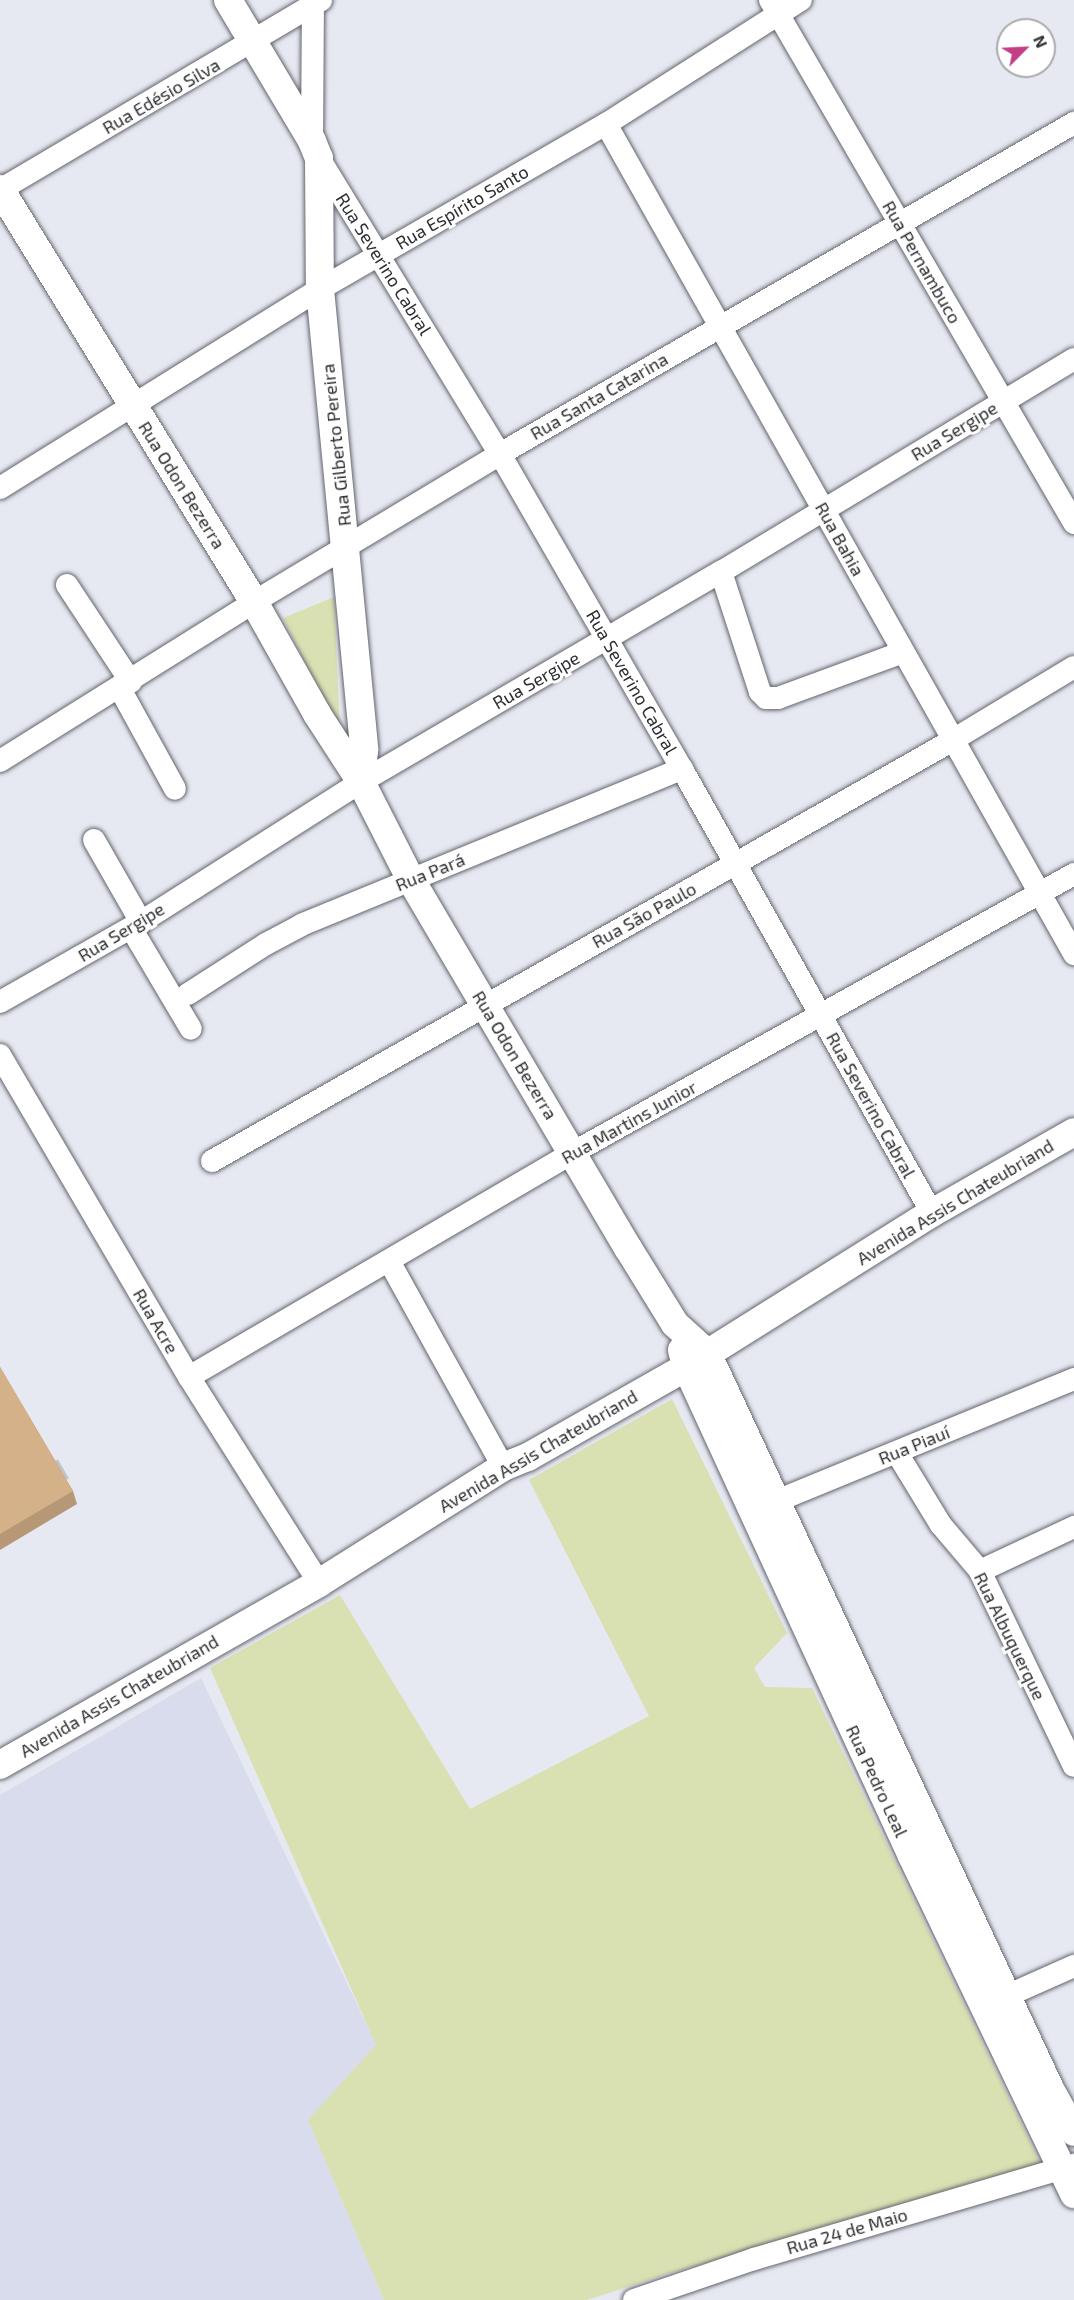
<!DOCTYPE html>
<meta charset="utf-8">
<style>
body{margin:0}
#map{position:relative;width:1074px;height:2300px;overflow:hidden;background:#e7e9f2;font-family:"Exo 2",sans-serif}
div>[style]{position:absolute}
.built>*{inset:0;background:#d8dcec}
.green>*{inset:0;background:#d9e0b2}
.minor-tunnel>*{height:22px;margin-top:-11px;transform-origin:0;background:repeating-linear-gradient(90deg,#c2c4cb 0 22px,transparent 0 33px)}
.roads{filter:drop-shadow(0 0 2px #63656d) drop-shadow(0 0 2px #63656d)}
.minor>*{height:22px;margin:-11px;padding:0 11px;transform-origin:11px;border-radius:11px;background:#fff}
.major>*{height:28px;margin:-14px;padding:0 14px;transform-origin:14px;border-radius:14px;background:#fff}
.wall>*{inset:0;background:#b79876}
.building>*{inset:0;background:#d5b189}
span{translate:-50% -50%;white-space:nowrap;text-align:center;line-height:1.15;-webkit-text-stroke:6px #fff;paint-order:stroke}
.street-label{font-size:18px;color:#2d2e31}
.north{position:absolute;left:996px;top:18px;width:60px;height:60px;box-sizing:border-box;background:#fff;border:2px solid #ababad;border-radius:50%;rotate:66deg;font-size:16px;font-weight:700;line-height:24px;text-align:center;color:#2d2e31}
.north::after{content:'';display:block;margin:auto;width:21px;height:27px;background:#c23f86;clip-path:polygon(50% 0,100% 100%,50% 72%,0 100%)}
</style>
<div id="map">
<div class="built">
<i style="clip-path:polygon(201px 1678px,377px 2046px,308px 2120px,384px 2300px,0 2300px,0 1795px)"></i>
</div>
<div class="green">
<i style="clip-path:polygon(334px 597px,340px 732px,283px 618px)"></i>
<i style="clip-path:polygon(672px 1399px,787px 1633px,754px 1668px,765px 1687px,812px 1688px,1042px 2167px,670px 2273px,587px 2300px,384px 2300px,308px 2120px,376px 2045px,210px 1668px,340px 1595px,470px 1809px,649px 1716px,529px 1480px)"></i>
</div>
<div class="minor-tunnel">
<i style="left:0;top:1505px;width:73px;rotate:-29.7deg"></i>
</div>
<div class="roads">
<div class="minor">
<i style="left:770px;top:0;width:605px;rotate:59.83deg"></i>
<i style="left:606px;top:124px;width:953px;rotate:60.58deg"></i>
<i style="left:312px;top:141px;width:141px;rotate:-89.6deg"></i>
<i style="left:319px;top:158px;width:347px;rotate:58.6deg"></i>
<i style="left:500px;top:454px;width:364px;rotate:60deg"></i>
<i style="left:682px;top:769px;width:510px;rotate:60.62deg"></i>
<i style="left:0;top:190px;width:373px;rotate:-30.6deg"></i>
<i style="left:0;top:488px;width:377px;rotate:-31.9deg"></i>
<i style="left:320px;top:289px;width:330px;rotate:-30deg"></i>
<i style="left:606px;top:124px;width:231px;rotate:-32.5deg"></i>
<i style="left:721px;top:572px;width:126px;rotate:72deg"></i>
<i style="left:760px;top:692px;width:8px;rotate:45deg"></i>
<i style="left:766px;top:698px;width:12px"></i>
<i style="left:778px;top:698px;width:133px;rotate:-20.2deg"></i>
<i style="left:67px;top:585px;width:116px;rotate:56.6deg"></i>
<i style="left:119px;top:687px;width:116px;rotate:61.2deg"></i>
<i style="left:0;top:761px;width:300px;rotate:-32deg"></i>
<i style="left:254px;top:602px;width:287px;rotate:-31deg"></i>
<i style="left:500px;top:454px;width:663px;rotate:-29.97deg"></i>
<i style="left:94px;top:840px;width:95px;rotate:60.2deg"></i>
<i style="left:131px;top:928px;width:117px;rotate:59.3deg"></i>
<i style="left:188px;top:994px;width:93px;rotate:-32.7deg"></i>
<i style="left:266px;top:944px;width:40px;rotate:-28deg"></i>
<i style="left:301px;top:925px;width:412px;rotate:-22.3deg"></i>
<i style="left:0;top:1002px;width:162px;rotate:-29.6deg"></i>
<i style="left:141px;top:922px;width:261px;rotate:-32.5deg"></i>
<i style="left:361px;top:782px;width:417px;rotate:-30.3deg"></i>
<i style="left:721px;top:572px;width:412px;rotate:-31.1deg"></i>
<i style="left:0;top:1055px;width:373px;rotate:59.6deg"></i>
<i style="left:189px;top:1377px;width:244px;rotate:57.7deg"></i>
<i style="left:212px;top:1161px;width:852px;rotate:-29.6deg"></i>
<i style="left:953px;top:740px;width:141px;rotate:-31.1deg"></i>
<i style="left:389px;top:1261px;width:235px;rotate:61deg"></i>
<i style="left:189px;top:1377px;width:446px;rotate:-30.3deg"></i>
<i style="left:574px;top:1152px;width:572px;rotate:-29.07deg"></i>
<i style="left:897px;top:1453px;width:84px;rotate:58.6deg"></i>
<i style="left:941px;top:1525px;width:60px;rotate:49.7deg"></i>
<i style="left:980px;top:1571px;width:216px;rotate:64.3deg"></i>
<i style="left:762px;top:1507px;width:337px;rotate:-22.3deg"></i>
<i style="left:980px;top:1571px;width:104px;rotate:-25.1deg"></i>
<i style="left:993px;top:2002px;width:89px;rotate:-24deg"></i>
<i style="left:634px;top:2300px;width:127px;rotate:-18.9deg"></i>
<i style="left:754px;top:2259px;width:334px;rotate:-16.4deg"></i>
</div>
<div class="major">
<i style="left:228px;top:0;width:164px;rotate:59.2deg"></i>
<i style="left:312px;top:141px;width:18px;rotate:68deg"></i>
<i style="left:319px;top:158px;width:131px;rotate:89.6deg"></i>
<i style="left:320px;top:289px;width:463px;rotate:84.5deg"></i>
<i style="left:364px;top:750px;width:32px;rotate:95deg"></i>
<i style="left:0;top:189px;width:485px;rotate:58.4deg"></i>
<i style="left:254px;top:602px;width:129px;rotate:60.6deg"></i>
<i style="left:317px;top:714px;width:81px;rotate:57.1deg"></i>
<i style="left:361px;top:782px;width:110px;rotate:63deg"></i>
<i style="left:411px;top:880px;width:427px;rotate:59.5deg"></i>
<i style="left:628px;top:1248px;width:89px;rotate:58.3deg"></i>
<i style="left:675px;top:1324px;width:43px;rotate:42.2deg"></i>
<i style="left:707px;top:1353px;width:812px;rotate:65.01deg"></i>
<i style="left:1050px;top:2089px;width:49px;rotate:60.8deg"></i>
<i style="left:682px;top:1350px;width:16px;rotate:76deg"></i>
<i style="left:686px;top:1366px;width:540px;rotate:65.24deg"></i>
<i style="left:912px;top:1856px;width:375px;rotate:64.4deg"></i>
<i style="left:0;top:1765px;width:367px;rotate:-29.7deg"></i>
<i style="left:319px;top:1583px;width:218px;rotate:-32.2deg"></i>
<i style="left:503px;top:1467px;width:27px;rotate:-22deg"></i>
<i style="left:528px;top:1457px;width:178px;rotate:-29.6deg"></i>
<i style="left:683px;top:1369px;width:294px;rotate:-32.1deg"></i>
<i style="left:932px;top:1213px;width:163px;rotate:-29.7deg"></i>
</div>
</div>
<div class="wall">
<i style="clip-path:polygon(0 1367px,73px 1491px,77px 1504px,0 1550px)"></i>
</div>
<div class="building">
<i style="clip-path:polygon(0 1367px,73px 1491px,0 1534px)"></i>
</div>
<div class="street-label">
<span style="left:161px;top:96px;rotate:-30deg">Rua Edésio Silva</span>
<span style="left:462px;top:207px;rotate:-30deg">Rua Espírito Santo</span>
<span style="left:922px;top:262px;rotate:60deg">Rua Pernambuco</span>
<span style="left:384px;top:264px;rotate:58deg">Rua Severino Cabral</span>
<span style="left:599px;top:396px;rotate:-30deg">Rua Santa Catarina</span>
<span style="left:954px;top:431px;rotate:-31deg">Rua Sergipe</span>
<span style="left:336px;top:445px;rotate:-96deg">Rua Gilberto Pereira</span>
<span style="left:182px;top:485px;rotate:58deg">Rua Odon Bezerra</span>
<span style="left:840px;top:539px;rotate:61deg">Rua Bahia</span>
<span style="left:536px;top:680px;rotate:-30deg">Rua Sergipe</span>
<span style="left:632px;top:682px;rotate:60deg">Rua Severino Cabral</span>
<span style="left:430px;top:872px;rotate:-22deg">Rua Pará</span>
<span style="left:644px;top:915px;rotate:-29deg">Rua São Paulo</span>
<span style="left:121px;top:932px;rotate:-31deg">Rua Sergipe</span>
<span style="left:515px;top:1055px;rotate:59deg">Rua Odon Bezerra</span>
<span style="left:871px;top:1105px;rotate:61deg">Rua Severino Cabral</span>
<span style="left:629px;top:1122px;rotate:-29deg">Rua Martins Junior</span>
<span style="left:955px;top:1202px;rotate:-31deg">Avenida Assis Chateubriand</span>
<span style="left:156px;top:1321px;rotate:60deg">Rua Acre</span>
<span style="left:914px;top:1445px;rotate:-22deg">Rua Piauí</span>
<span style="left:538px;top:1451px;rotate:-30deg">Avenida Assis Chateubriand</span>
<span style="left:1010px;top:1636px;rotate:64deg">Rua Albuquerque</span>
<span style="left:119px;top:1696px;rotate:-30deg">Avenida Assis Chateubriand</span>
<span style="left:877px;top:1781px;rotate:65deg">Rua Pedro Leal</span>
<span style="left:847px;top:2231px;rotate:-16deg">Rua 24 de Maio</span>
</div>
<div class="north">N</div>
</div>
